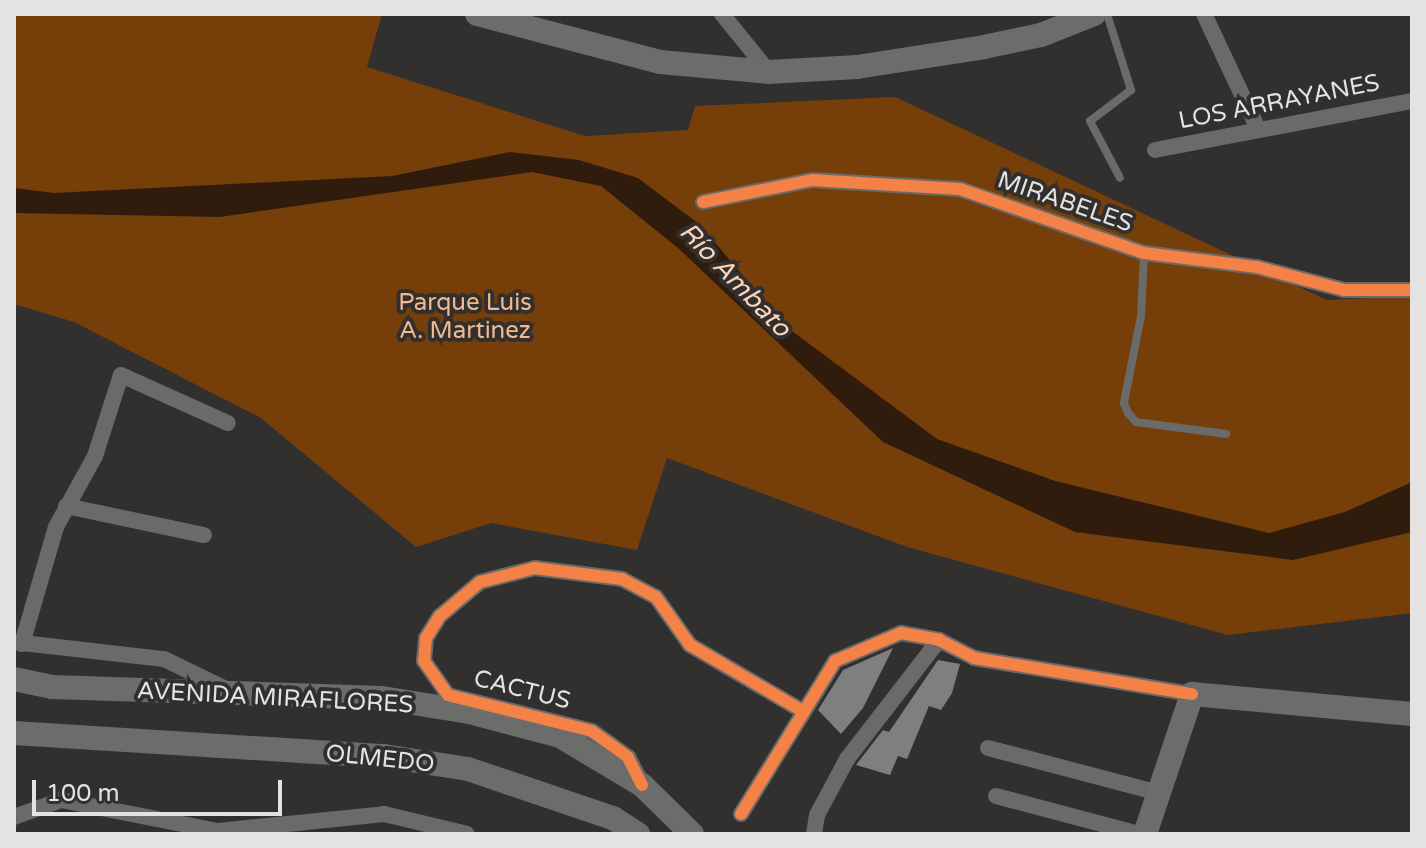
<!DOCTYPE html>
<meta charset="utf-8">
<style>
body{margin:0}
#map{position:relative;width:1426px;height:848px;overflow:hidden;background:#31302f;font-family:"Varela Round",sans-serif}
div>[style]{position:absolute}
.green>*{inset:0;background:#763f09}
.water>*{inset:0;background:#301c0c}
.building>*{inset:0;background:#807f7f}
.lane>*{height:8px;margin:-4px;padding:0 4px;transform-origin:4px;border-radius:4px;background:#6a6a6a}
.street>*{height:16px;margin:-8px;padding:0 8px;transform-origin:8px;border-radius:8px;background:#6a6a6a}
.secondary>*{height:24px;margin:-12px;padding:0 12px;transform-origin:12px;border-radius:12px;background:#6c6c6b}
.cycleway>*{height:12px;margin:-6px;padding:0 6px;transform-origin:6px;border-radius:6px;background:#f48246}
span{translate:-50% -50%;white-space:nowrap;text-align:center;line-height:1.15;-webkit-text-stroke:8px #32302e;paint-order:stroke}
.street-label{font-size:24px;color:#e5e3e2}
.park-label{font-size:24px;color:#f2b890}
.water-label{font-size:26px;color:#fcd3b9;font-style:italic}
.frame{position:absolute;inset:0;border:16px solid #e5e3e2;pointer-events:none}
.scale{position:absolute;left:32px;top:780px;width:250px;height:36px;box-sizing:border-box;border:4px solid #e5e3e2;border-top:0;padding-left:10px;font-size:24px;line-height:28px;white-space:nowrap;color:#e5e3e2;-webkit-text-stroke:6px #32302e;paint-order:stroke}
</style>
<div id="map">
<div class="green">
<i style="clip-path:polygon(14px 14px,382px 14px,367px 67px,585px 136px,688px 130px,695px 106px,895px 97px,1327px 300px,1412px 296px,1412px 613px,1228px 635px,907px 547px,667px 458px,637px 550px,491px 523px,416px 547px,261px 418px,74px 322px,14px 304px)"></i>
</div>
<div class="water">
<i style="clip-path:polygon(510px 152px,579px 160px,638px 178px,699px 224px,788px 328px,937px 439px,1055px 481px,1269px 533px,1345px 512px,1412px 482px,1412px 532px,1293px 560px,1075px 532px,883px 442px,678px 248px,601px 186px,532px 172px,220px 217px,14px 213px,14px 188px,54px 193px,392px 176px)"></i>
</div>
<div class="building">
<i style="clip-path:polygon(893px 648px,863px 708px,841px 734px,818px 710px,843px 670px)"></i>
<i style="clip-path:polygon(938px 660px,960px 664px,952px 693px,941px 710px,929px 706px,907px 759px,898px 756px,890px 775px,856px 765px,883px 730px,889px 732px)"></i>
</div>
<div class="lane">
<i style="left:1107px;top:14px;width:80px;rotate:72.5deg"></i>
<i style="left:1131px;top:90px;width:51px;rotate:142.9deg"></i>
<i style="left:1090px;top:121px;width:64px;rotate:62.2deg"></i>
<i style="left:1144px;top:254px;width:62px;rotate:92.8deg"></i>
<i style="left:1141px;top:316px;width:89px;rotate:101.1deg"></i>
<i style="left:1124px;top:403px;width:11px;rotate:68deg"></i>
<i style="left:1128px;top:413px;width:12px;rotate:48deg"></i>
<i style="left:1136px;top:422px;width:91px;rotate:7.6deg"></i>
</div>
<div class="street">
<i style="left:722px;top:14px;width:75px;rotate:51deg"></i>
<i style="left:1204px;top:14px;width:127px;rotate:64.8deg"></i>
<i style="left:1155px;top:150px;width:262px;rotate:-10.8deg"></i>
<i style="left:703px;top:202px;width:111px;rotate:-11.4deg"></i>
<i style="left:812px;top:180px;width:148px;rotate:3.5deg"></i>
<i style="left:960px;top:189px;width:195px;rotate:19.2deg"></i>
<i style="left:1144px;top:253px;width:114px;rotate:7.1deg"></i>
<i style="left:1257px;top:267px;width:90px;rotate:14.8deg"></i>
<i style="left:1344px;top:290px;width:68px"></i>
<i style="left:66px;top:506px;width:141px;rotate:11.9deg"></i>
<i style="left:14px;top:642px;width:151px;rotate:6.5deg"></i>
<i style="left:164px;top:659px;width:71px;rotate:25.8deg"></i>
<i style="left:22px;top:644px;width:122px;rotate:-73.8deg"></i>
<i style="left:56px;top:527px;width:81px;rotate:-61.2deg"></i>
<i style="left:95px;top:456px;width:85px;rotate:-72.2deg"></i>
<i style="left:121px;top:375px;width:117px;rotate:24.2deg"></i>
<i style="left:988px;top:748px;width:177px;rotate:14.7deg"></i>
<i style="left:642px;top:784px;width:30px;rotate:-117deg"></i>
<i style="left:628px;top:757px;width:44px;rotate:-144.2deg"></i>
<i style="left:592px;top:731px;width:148px;rotate:-166deg"></i>
<i style="left:448px;top:695px;width:42px;rotate:-125.2deg"></i>
<i style="left:424px;top:661px;width:23px;rotate:-85deg"></i>
<i style="left:426px;top:638px;width:26px;rotate:-58deg"></i>
<i style="left:440px;top:616px;width:52px;rotate:-40.4deg"></i>
<i style="left:480px;top:582px;width:57px;rotate:-14.3deg"></i>
<i style="left:535px;top:568px;width:88px;rotate:7.2deg"></i>
<i style="left:622px;top:579px;width:38px;rotate:28deg"></i>
<i style="left:656px;top:597px;width:59px;rotate:54.7deg"></i>
<i style="left:690px;top:645px;width:129px;rotate:30.4deg"></i>
<i style="left:996px;top:796px;width:148px;rotate:14.9deg"></i>
<i style="left:741px;top:814px;width:180px;rotate:-58.4deg"></i>
<i style="left:835px;top:661px;width:72px;rotate:-23deg"></i>
<i style="left:901px;top:633px;width:39px;rotate:10deg"></i>
<i style="left:939px;top:640px;width:39px;rotate:27deg"></i>
<i style="left:974px;top:658px;width:221px;rotate:9.4deg"></i>
<i style="left:14px;top:817px;width:50px;rotate:-19.9deg"></i>
<i style="left:61px;top:800px;width:160px;rotate:11.2deg"></i>
<i style="left:218px;top:831px;width:167px;rotate:-5.8deg"></i>
<i style="left:384px;top:814px;width:85px;rotate:13.5deg"></i>
<i style="left:814px;top:834px;width:19px;rotate:-81deg"></i>
<i style="left:817px;top:815px;width:64px;rotate:-61.8deg"></i>
<i style="left:847px;top:759px;width:150px;rotate:-52.3deg"></i>
</div>
<div class="secondary">
<i style="left:477px;top:14px;width:189px;rotate:14.7deg"></i>
<i style="left:660px;top:62px;width:109px;rotate:5.2deg"></i>
<i style="left:769px;top:72px;width:88px;rotate:-3.3deg"></i>
<i style="left:857px;top:67px;width:129px;rotate:-8.9deg"></i>
<i style="left:984px;top:47px;width:58px;rotate:-11.9deg"></i>
<i style="left:1041px;top:35px;width:57px;rotate:-21.6deg"></i>
<i style="left:14px;top:679px;width:39px;rotate:12deg"></i>
<i style="left:52px;top:687px;width:330px;rotate:1.9deg"></i>
<i style="left:382px;top:698px;width:88px;rotate:9.1deg"></i>
<i style="left:469px;top:712px;width:94px;rotate:14.8deg"></i>
<i style="left:560px;top:736px;width:96px;rotate:30.9deg"></i>
<i style="left:642px;top:785px;width:70px;rotate:44.4deg"></i>
<i style="left:14px;top:733px;width:371px;rotate:3.6deg"></i>
<i style="left:384px;top:756px;width:85px;rotate:8.8deg"></i>
<i style="left:468px;top:769px;width:153px;rotate:18.7deg"></i>
<i style="left:613px;top:818px;width:30px;rotate:33deg"></i>
<i style="left:1145px;top:834px;width:148px;rotate:-71.4deg"></i>
<i style="left:1192px;top:694px;width:221px;rotate:5.2deg"></i>
</div>
<div class="cycleway">
<i style="left:703px;top:202px;width:111px;rotate:-11.4deg"></i>
<i style="left:812px;top:180px;width:148px;rotate:3.5deg"></i>
<i style="left:960px;top:189px;width:195px;rotate:19.2deg"></i>
<i style="left:1144px;top:253px;width:114px;rotate:7.1deg"></i>
<i style="left:1257px;top:267px;width:90px;rotate:14.8deg"></i>
<i style="left:1344px;top:290px;width:68px"></i>
<i style="left:642px;top:785px;width:31px;rotate:-117deg"></i>
<i style="left:628px;top:757px;width:44px;rotate:-144.2deg"></i>
<i style="left:592px;top:731px;width:148px;rotate:-166deg"></i>
<i style="left:448px;top:695px;width:42px;rotate:-125.2deg"></i>
<i style="left:424px;top:661px;width:23px;rotate:-85deg"></i>
<i style="left:426px;top:638px;width:26px;rotate:-58deg"></i>
<i style="left:440px;top:616px;width:52px;rotate:-40.4deg"></i>
<i style="left:480px;top:582px;width:57px;rotate:-14.3deg"></i>
<i style="left:535px;top:568px;width:88px;rotate:7.2deg"></i>
<i style="left:622px;top:579px;width:38px;rotate:28deg"></i>
<i style="left:656px;top:597px;width:59px;rotate:54.7deg"></i>
<i style="left:690px;top:645px;width:129px;rotate:30.4deg"></i>
<i style="left:741px;top:814px;width:180px;rotate:-58.4deg"></i>
<i style="left:835px;top:661px;width:72px;rotate:-23deg"></i>
<i style="left:901px;top:633px;width:39px;rotate:10deg"></i>
<i style="left:939px;top:640px;width:39px;rotate:27deg"></i>
<i style="left:974px;top:658px;width:221px;rotate:9.4deg"></i>
</div>
<div class="street-label">
<span style="left:1279px;top:102px;rotate:-11deg">LOS ARRAYANES</span>
<span style="left:1065px;top:202px;rotate:19deg">MIRABELES</span>
<span style="left:522px;top:690px;rotate:14deg">CACTUS</span>
<span style="left:275px;top:698px;rotate:3deg">AVENIDA MIRAFLORES</span>
<span style="left:380px;top:759px;rotate:6deg">OLMEDO</span>
</div>
<div class="park-label">
<span style="left:465px;top:317px">Parque Luis<br>A. Martinez</span>
</div>
<div class="water-label">
<span style="left:735px;top:280px;rotate:46deg">Río Ambato</span>
</div>
<div class="frame"></div>
<div class="scale">100 m</div>
</div>
